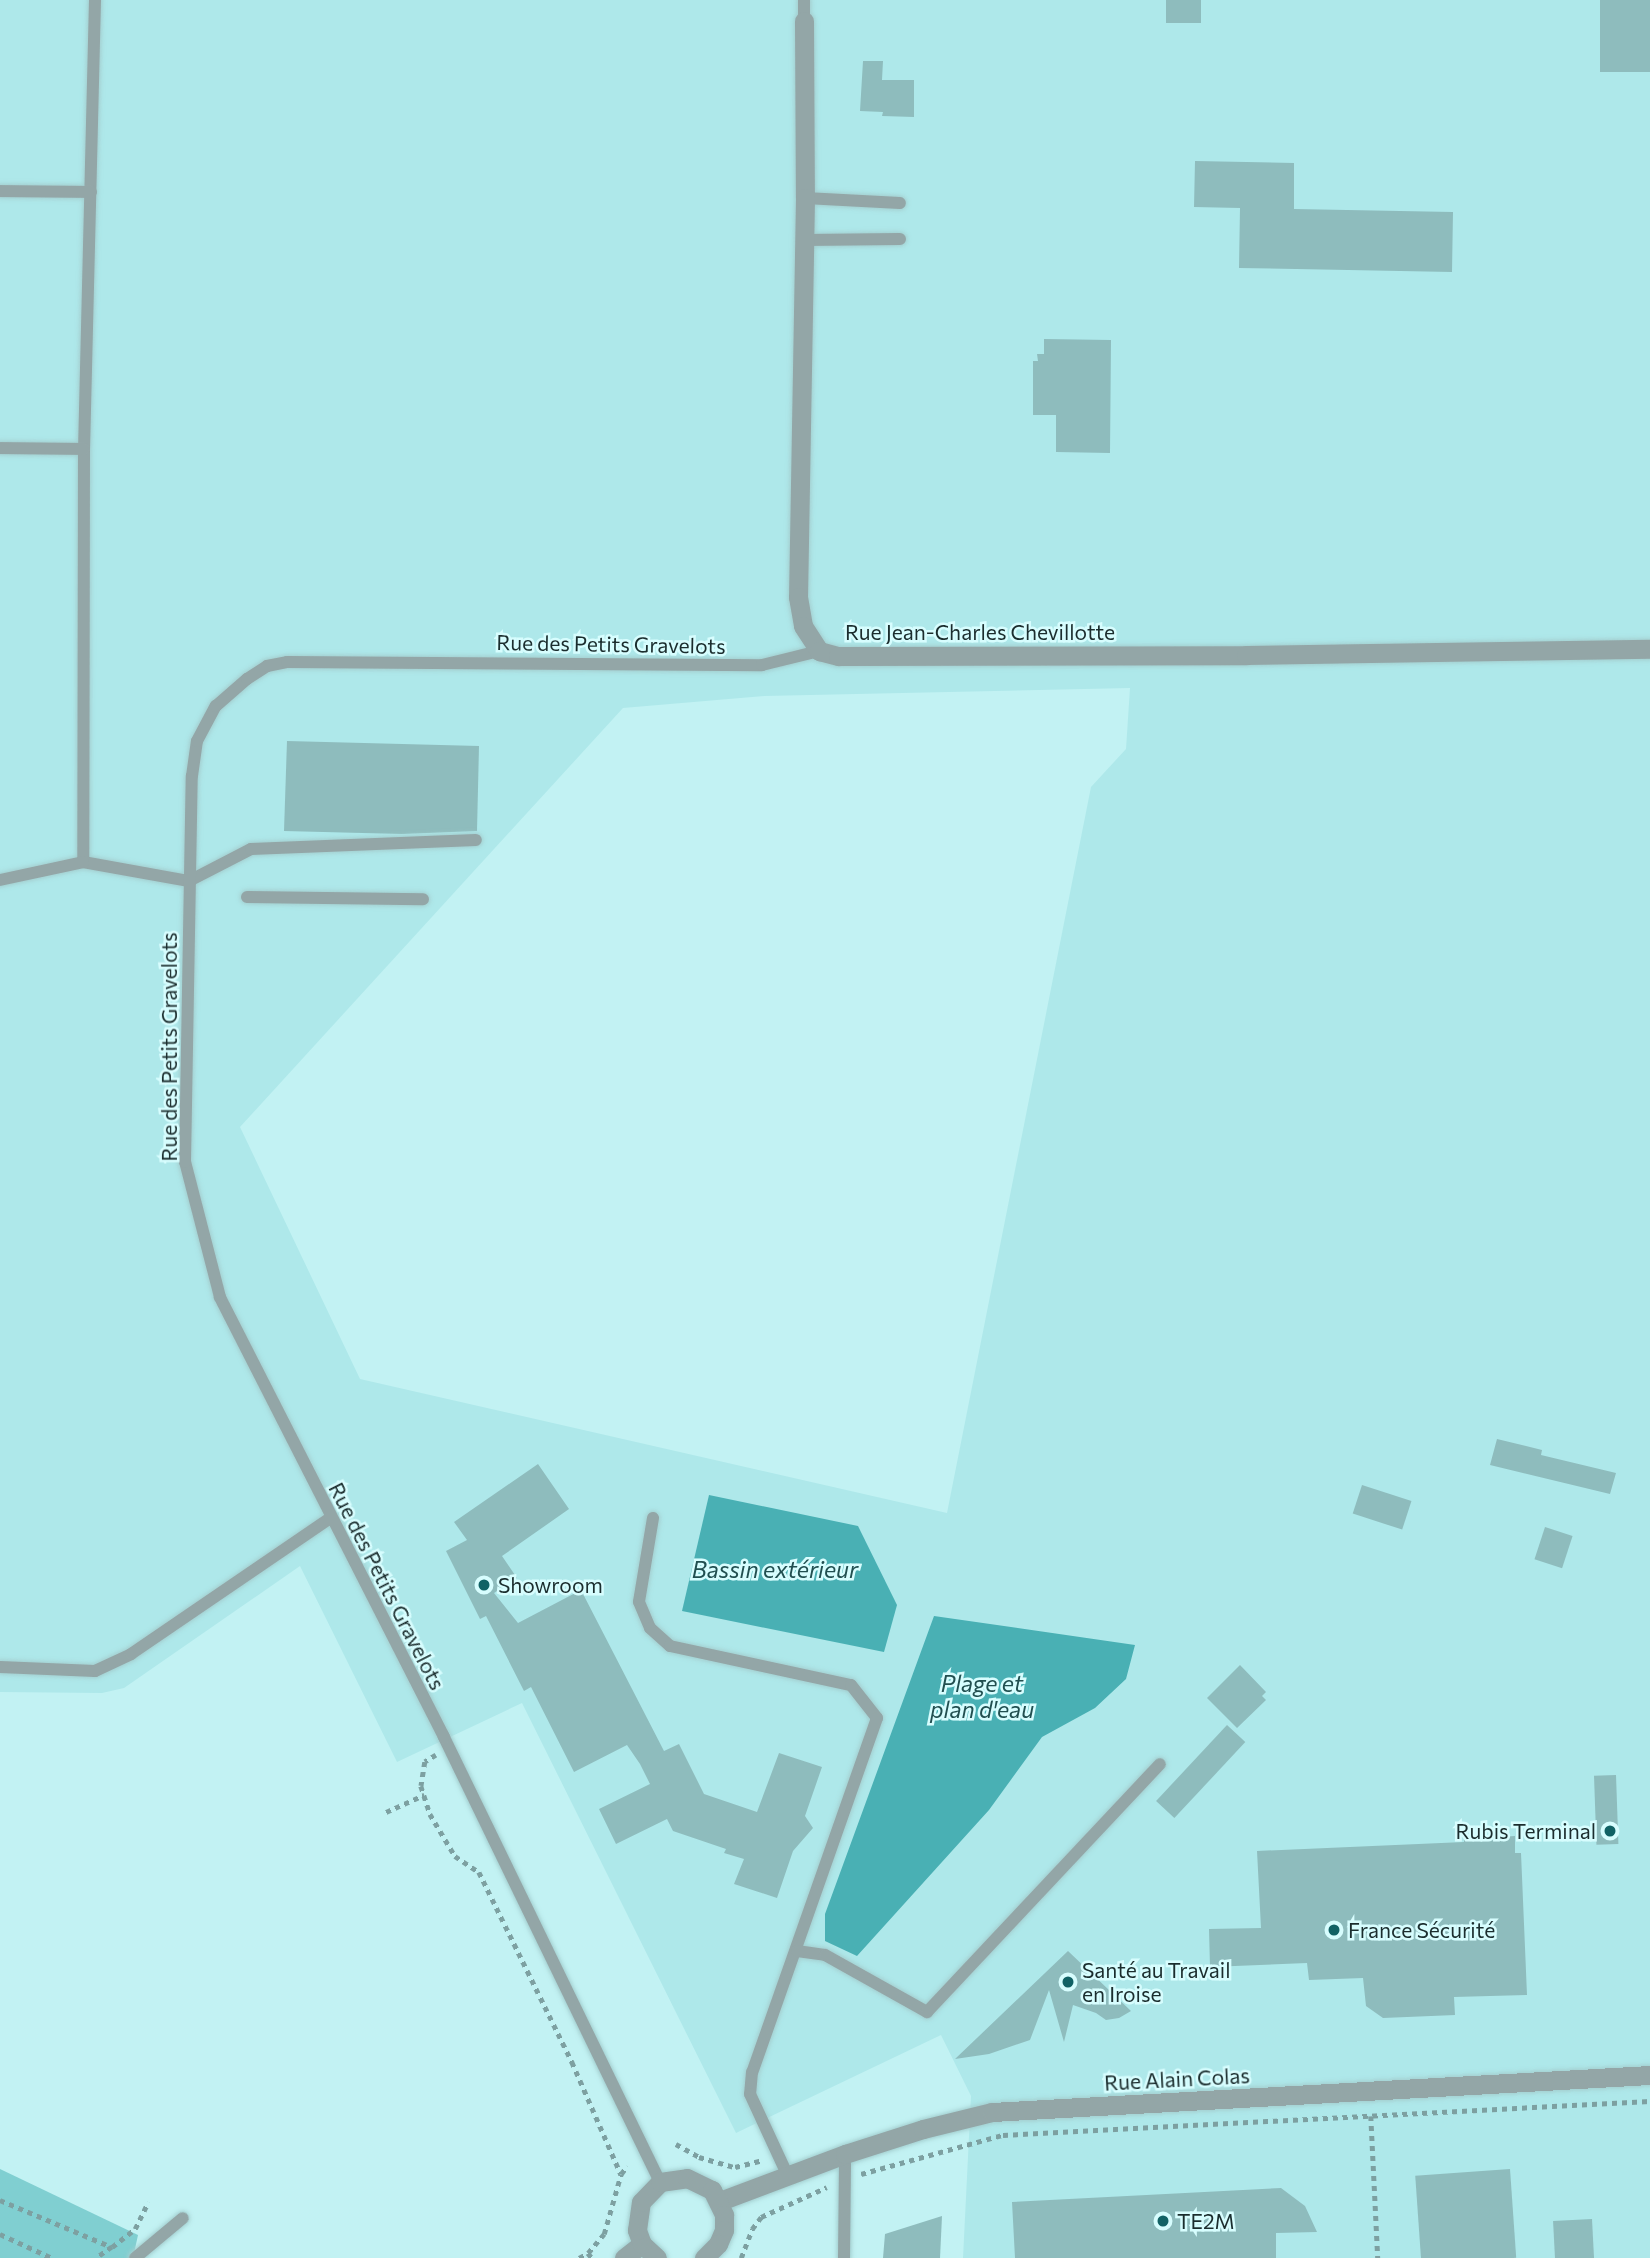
<!DOCTYPE html>
<meta charset="utf-8">
<style>
body{margin:0}
#map{position:relative;width:1650px;height:2258px;overflow:hidden;background:#c2f2f3;font-family:Commissioner,sans-serif}
div>[style]{position:absolute}
.built>*{inset:0;background:#aee8ea}
.green>*{inset:0;background:#80cfd1}
.water>*{inset:0;background:#49b0b4}
.building>*{inset:0;background:#8ebcbd;transform-origin:0 0}
.path>*{height:4.5px;margin-top:-2.25px;transform-origin:0;background:repeating-linear-gradient(90deg,#7da0a1 0 5px,transparent 0 10px)}
.roads{filter:drop-shadow(0 0 2px #a4cfd0) drop-shadow(0 0 2px #a4cfd0)}
.service>*{height:12px;margin:-6px;padding:0 6px;transform-origin:6px;border-radius:6px;background:#93a6a7}
.minor>*{height:19px;margin:-9.5px;padding:0 9.5px;transform-origin:9.5px;border-radius:9.5px;background:#93a6a7}
.tertiary>*{height:19px;margin:-9.5px;padding:0 9.5px;transform-origin:9.5px;border-radius:9.5px;background:#93a6a7}
.dots>*{width:19px;height:19px;translate:-50% -50%;box-sizing:border-box;border:4px solid #d7fdfe;border-radius:50%}
span{translate:-50% -50%;white-space:nowrap;text-align:center;line-height:1.15;-webkit-text-stroke:5px #d7fdfe;paint-order:stroke}
.street-label{font-size:21px;color:#1b2d2e}
.poi-label{font-size:21px;color:#1b2d2e}
.left{translate:0 -50%;text-align:left}
.right{translate:-100% -50%;text-align:right}
.water-label{font-size:23px;color:#214f50;font-style:italic}
</style>
<div id="map">
<div class="built">
<i style="clip-path:polygon(evenodd,0 0,1650px 0,1650px 2258px,963px 2258px,971px 2096px,941px 2035px,736px 2133px,522px 1703px,397px 1762px,300px 1566px,124px 1688px,102px 1693px,0 1692px,0 0,1130px 688px,1126px 749px,1091px 787px,947px 1513px,360px 1379px,240px 1127px,623px 708px,764px 696px,1130px 688px)"></i>
</div>
<div class="green">
<i style="clip-path:polygon(0 2169px,138px 2235px,133px 2258px,0 2258px)"></i>
</div>
<div class="water">
<i style="clip-path:polygon(709px 1495px,858px 1526px,897px 1605px,884px 1652px,682px 1611px)"></i>
<i style="clip-path:polygon(934px 1616px,1135px 1645px,1126px 1679px,1095px 1708px,1042px 1737px,989px 1810px,857px 1956px,825px 1941px,825px 1914px)"></i>
</div>
<div class="building">
<i style="left:1166px;top:0;width:35px;height:23px"></i>
<i style="left:1600px;top:0;width:50px;height:72px"></i>
<i style="clip-path:polygon(863px 61px,883px 61px,882px 80px,914px 80px,914px 117px,882px 116px,883px 112px,860px 111px)"></i>
<i style="clip-path:polygon(1195px 161px,1294px 163px,1294px 209px,1453px 212px,1452px 272px,1239px 268px,1240px 208px,1194px 207px)"></i>
<i style="clip-path:polygon(1044px 339px,1111px 340px,1110px 453px,1056px 452px,1056px 415px,1033px 415px,1033px 361px,1038px 361px,1037px 354px,1044px 354px)"></i>
<i style="clip-path:polygon(287px 741px,479px 746px,477px 831px,402px 834px,284px 831px)"></i>
<i style="clip-path:polygon(1497px 1439px,1542px 1450px,1541px 1455px,1616px 1473px,1610px 1494px,1490px 1465px)"></i>
<i style="clip-path:polygon(538px 1464px,569px 1509px,502px 1556px,517px 1578px,494px 1593px,518px 1623px,581px 1590px,664px 1751px,679px 1744px,704px 1794px,757px 1812px,779px 1753px,822px 1767px,805px 1816px,813px 1828px,793px 1851px,777px 1898px,734px 1884px,744px 1859px,724px 1853px,726px 1849px,673px 1831px,667px 1819px,616px 1844px,599px 1809px,650px 1784px,640px 1764px,627px 1745px,574px 1772px,531px 1687px,524px 1691px,486px 1616px,480px 1619px,446px 1551px,467px 1540px,454px 1522px)"></i>
<i style="left:1362px;top:1485px;width:52px;height:30px;rotate:18deg"></i>
<i style="left:1545px;top:1527px;width:29px;height:34px;rotate:18deg"></i>
<i style="clip-path:polygon(1240px 1665px,1266px 1692px,1262px 1696px,1266px 1700px,1237px 1728px,1207px 1698px)"></i>
<i style="left:1227px;top:1725px;width:25px;height:104px;rotate:43deg"></i>
<i style="left:1616px;top:1775px;width:69px;height:22px;rotate:88deg"></i>
<i style="clip-path:polygon(1515px 1836px,1515px 1853px,1521px 1853px,1527px 1995px,1454px 1997px,1455px 2015px,1383px 2018px,1366px 2006px,1363px 1978px,1309px 1980px,1307px 1963px,1210px 1967px,1209px 1929px,1261px 1928px,1257px 1851px,1464px 1842px,1464px 1839px)"></i>
<i style="clip-path:polygon(1068px 1951px,1131px 2011px,1119px 2018px,1106px 2020px,1096px 2013px,1073px 2005px,1064px 2042px,1049px 1990px,1030px 2040px,989px 2054px,955px 2059px)"></i>
<i style="left:1510px;top:2169px;width:89px;height:95px;rotate:86deg"></i>
<i style="clip-path:polygon(1281px 2188px,1305px 2206px,1317px 2232px,1276px 2233px,1276px 2258px,1015px 2258px,1012px 2202px)"></i>
<i style="clip-path:polygon(942px 2216px,940px 2258px,883px 2258px,885px 2234px)"></i>
<i style="left:1592px;top:2219px;width:39px;height:39px;rotate:87deg"></i>
</div>
<div class="path">
<i style="left:436px;top:1755px;width:13px;rotate:148deg"></i>
<i style="left:425px;top:1762px;width:24px;rotate:99deg"></i>
<i style="left:421px;top:1786px;width:29px;rotate:72deg"></i>
<i style="left:430px;top:1814px;width:49px;rotate:59.2deg"></i>
<i style="left:455px;top:1856px;width:29px;rotate:34deg"></i>
<i style="left:479px;top:1872px;width:212px;rotate:63.9deg"></i>
<i style="left:572px;top:2062px;width:122px;rotate:66.4deg"></i>
<i style="left:386px;top:1812px;width:42px;rotate:-24.1deg"></i>
<i style="left:1371px;top:2116px;width:142px;rotate:87.2deg"></i>
<i style="left:676px;top:2144px;width:26px;rotate:29deg"></i>
<i style="left:699px;top:2157px;width:37px;rotate:16deg"></i>
<i style="left:735px;top:2167px;width:29px;rotate:-14deg"></i>
<i style="left:861px;top:2174px;width:147px;rotate:-15.4deg"></i>
<i style="left:1003px;top:2135px;width:648px;rotate:-3.01deg"></i>
<i style="left:0;top:2200px;width:121px;rotate:22.8deg"></i>
<i style="left:112px;top:2247px;width:19px;rotate:145deg"></i>
<i style="left:0;top:2234px;width:57px;rotate:24.8deg"></i>
<i style="left:112px;top:2247px;width:29px;rotate:-38deg"></i>
<i style="left:135px;top:2229px;width:30px;rotate:-64deg"></i>
<i style="left:588px;top:2253px;width:25px;rotate:-50deg"></i>
<i style="left:604px;top:2234px;width:62px;rotate:-74.2deg"></i>
<i style="left:621px;top:2174px;width:10px;rotate:-53deg"></i>
<i style="left:579px;top:2258px;width:10px;rotate:-29deg"></i>
<i style="left:588px;top:2253px;width:6px;rotate:51deg"></i>
<i style="left:741px;top:2258px;width:31px;rotate:-69deg"></i>
<i style="left:752px;top:2229px;width:15px;rotate:-53deg"></i>
<i style="left:761px;top:2217px;width:72px;rotate:-24.4deg"></i>
</div>
<div class="roads">
<div class="service">
<i style="left:95px;top:0;width:449px;rotate:91.4deg"></i>
<i style="left:84px;top:449px;width:413px;rotate:90.1deg"></i>
<i style="left:83px;top:862px;width:108px;rotate:10.2deg"></i>
<i style="left:189px;top:881px;width:70px;rotate:-27.3deg"></i>
<i style="left:251px;top:849px;width:225px;rotate:-2.3deg"></i>
<i style="left:804px;top:0;width:21px;rotate:90deg"></i>
<i style="left:0;top:191px;width:91px;rotate:0.6deg"></i>
<i style="left:805px;top:198px;width:95px;rotate:3deg"></i>
<i style="left:804px;top:240px;width:96px;rotate:-0.6deg"></i>
<i style="left:0;top:448px;width:84px;rotate:0.7deg"></i>
<i style="left:0;top:880px;width:85px;rotate:-12.2deg"></i>
<i style="left:247px;top:897px;width:176px;rotate:0.7deg"></i>
<i style="left:653px;top:1518px;width:85px;rotate:99.5deg"></i>
<i style="left:639px;top:1602px;width:28px;rotate:67deg"></i>
<i style="left:650px;top:1628px;width:27px;rotate:42deg"></i>
<i style="left:670px;top:1646px;width:185px;rotate:12.2deg"></i>
<i style="left:851px;top:1685px;width:42px;rotate:51.8deg"></i>
<i style="left:877px;top:1718px;width:375px;rotate:109.4deg"></i>
<i style="left:752px;top:2072px;width:22px;rotate:95deg"></i>
<i style="left:750px;top:2094px;width:88px;rotate:65.2deg"></i>
<i style="left:0;top:1667px;width:95px;rotate:2.4deg"></i>
<i style="left:95px;top:1671px;width:40px;rotate:-25deg"></i>
<i style="left:131px;top:1654px;width:241px;rotate:-34.3deg"></i>
<i style="left:797px;top:1951px;width:28px;rotate:8deg"></i>
<i style="left:825px;top:1955px;width:117px;rotate:29.2deg"></i>
<i style="left:927px;top:2012px;width:340px;rotate:-46.8deg"></i>
<i style="left:660px;top:2182px;width:495px;rotate:-115.9deg"></i>
<i style="left:444px;top:1737px;width:494px;rotate:-117deg"></i>
<i style="left:220px;top:1297px;width:139px;rotate:-104.5deg"></i>
<i style="left:185px;top:1162px;width:386px;rotate:-89deg"></i>
<i style="left:192px;top:776px;width:35px;rotate:-82deg"></i>
<i style="left:197px;top:741px;width:40px;rotate:-62deg"></i>
<i style="left:216px;top:706px;width:41px;rotate:-41.1deg"></i>
<i style="left:247px;top:679px;width:24px;rotate:-33deg"></i>
<i style="left:267px;top:666px;width:20px;rotate:-11deg"></i>
<i style="left:287px;top:662px;width:475px;rotate:0.4deg"></i>
<i style="left:762px;top:665px;width:59px;rotate:-13.8deg"></i>
<i style="left:135px;top:2258px;width:62px;rotate:-39.8deg"></i>
<i style="left:844px;top:2258px;width:104px;rotate:-89.4deg"></i>
</div>
<div class="minor">
<i style="left:804px;top:21px;width:177px;rotate:89.7deg"></i>
<i style="left:805px;top:198px;width:399px;rotate:91deg"></i>
<i style="left:798px;top:597px;width:29px;rotate:80deg"></i>
<i style="left:803px;top:626px;width:30px;rotate:57deg"></i>
<i style="left:819px;top:651px;width:20px;rotate:15deg"></i>
<i style="left:838px;top:656px;width:408px;rotate:-0.1deg"></i>
<i style="left:1246px;top:655px;width:404px;rotate:-0.9deg"></i>
</div>
<div class="tertiary">
<i style="left:720px;top:2201px;width:134px;rotate:-20.6deg"></i>
<i style="left:845px;top:2154px;width:82px;rotate:-17.8deg"></i>
<i style="left:923px;top:2129px;width:71px;rotate:-13.8deg"></i>
<i style="left:992px;top:2112px;width:659px;rotate:-3.22deg"></i>
<i style="left:624px;top:2258px;width:23px;rotate:-38deg"></i>
<i style="left:657px;top:2258px;width:21px;rotate:-137deg"></i>
<i style="left:642px;top:2244px;width:15px;rotate:-110deg"></i>
<i style="left:637px;top:2230px;width:28px;rotate:-82deg"></i>
<i style="left:641px;top:2202px;width:28px;rotate:-46deg"></i>
<i style="left:660px;top:2182px;width:27px;rotate:-8deg"></i>
<i style="left:687px;top:2178px;width:28px;rotate:26deg"></i>
<i style="left:712px;top:2190px;width:28px;rotate:64deg"></i>
<i style="left:724px;top:2215px;width:15px;rotate:90deg"></i>
<i style="left:724px;top:2230px;width:15px;rotate:113deg"></i>
<i style="left:718px;top:2244px;width:20px;rotate:135deg"></i>
</div>
</div>
<div class="dots">
<i style="left:484px;top:1585px;background:#116265"></i>
<i style="left:1610px;top:1831px;background:#116265"></i>
<i style="left:1334px;top:1930px;background:#116265"></i>
<i style="left:1068px;top:1982px;background:#116265"></i>
<i style="left:1163px;top:2221px;background:#116265"></i>
</div>
<div class="street-label">
<span style="left:980px;top:632px">Rue Jean-Charles Chevillotte</span>
<span style="left:611px;top:644px;rotate:1deg">Rue des Petits Gravelots</span>
<span style="left:169px;top:1047px;rotate:-90deg">Rue des Petits Gravelots</span>
<span style="left:387px;top:1586px;rotate:63deg">Rue des Petits Gravelots</span>
<span style="left:1177px;top:2079px;rotate:-3deg">Rue Alain Colas</span>
</div>
<div class="poi-label">
<span class="left" style="left:498px;top:1585px">Showroom</span>
<span class="right" style="left:1596px;top:1831px">Rubis Terminal</span>
<span class="left" style="left:1348px;top:1930px">France Sécurité</span>
<span class="left" style="left:1082px;top:1982px">Santé au Travail<br>en Iroise</span>
<span class="left" style="left:1177px;top:2221px">TE2M</span>
</div>
<div class="water-label">
<span style="left:775px;top:1569px">Bassin extérieur</span>
<span style="left:982px;top:1696px">Plage et<br>plan d'eau</span>
</div>
</div>
